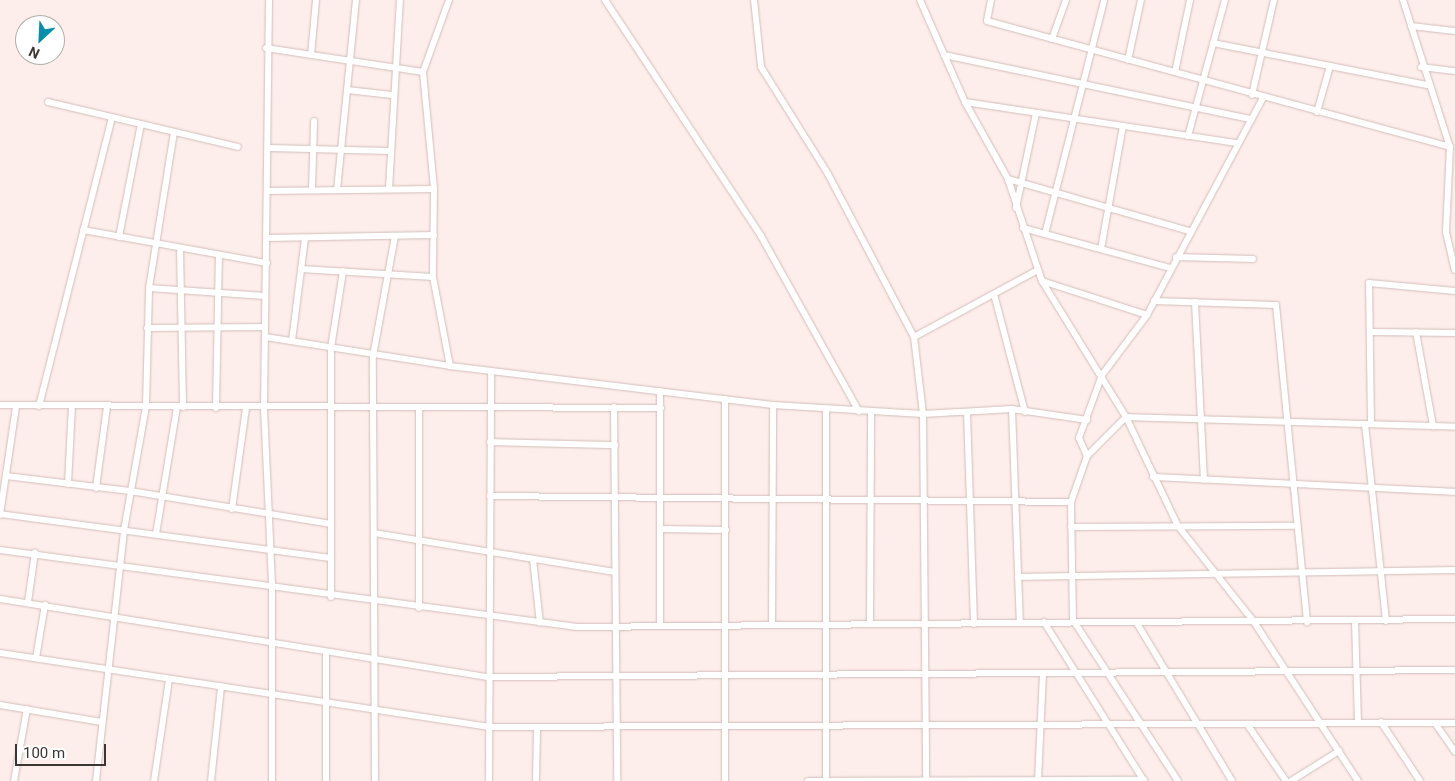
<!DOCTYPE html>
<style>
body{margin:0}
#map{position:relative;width:1455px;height:781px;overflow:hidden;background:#feeeeb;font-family:Roboto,sans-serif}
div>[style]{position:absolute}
.roads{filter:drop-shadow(0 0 1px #d1beb9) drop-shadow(0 0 1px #d1beb9)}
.street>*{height:6px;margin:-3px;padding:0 3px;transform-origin:3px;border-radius:3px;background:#fff}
span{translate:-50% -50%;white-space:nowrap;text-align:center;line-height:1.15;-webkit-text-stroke:4.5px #fff;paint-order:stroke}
.north{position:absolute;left:15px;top:15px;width:50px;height:50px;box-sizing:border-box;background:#fff;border:1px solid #b1aead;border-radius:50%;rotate:205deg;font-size:14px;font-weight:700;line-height:20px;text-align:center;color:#3c3533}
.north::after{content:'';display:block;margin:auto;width:18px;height:22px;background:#038eac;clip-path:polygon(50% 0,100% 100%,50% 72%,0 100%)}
.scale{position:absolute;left:15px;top:744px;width:91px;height:22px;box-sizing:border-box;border:2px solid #3c3533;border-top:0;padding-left:6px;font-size:15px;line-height:18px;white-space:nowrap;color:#3c3533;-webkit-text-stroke:4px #fff;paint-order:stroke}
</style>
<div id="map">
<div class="roads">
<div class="street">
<i style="left:269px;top:0;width:408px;rotate:90.7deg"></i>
<i style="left:264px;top:408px;width:179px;rotate:87.4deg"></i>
<i style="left:272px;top:587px;width:194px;rotate:90deg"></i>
<i style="left:449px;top:0;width:77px;rotate:109.9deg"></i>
<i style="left:423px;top:72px;width:118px;rotate:84.6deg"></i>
<i style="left:434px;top:189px;width:88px;rotate:90.7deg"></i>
<i style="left:433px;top:277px;width:91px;rotate:79.2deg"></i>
<i style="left:605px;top:0;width:283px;rotate:56.5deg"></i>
<i style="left:761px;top:236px;width:201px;rotate:60.8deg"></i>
<i style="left:754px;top:0;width:67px;rotate:84deg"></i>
<i style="left:761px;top:67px;width:126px;rotate:57.9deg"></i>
<i style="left:828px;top:174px;width:184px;rotate:62.2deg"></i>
<i style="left:914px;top:337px;width:78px;rotate:83.3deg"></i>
<i style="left:923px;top:414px;width:367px;rotate:89.5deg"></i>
<i style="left:920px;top:0;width:111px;rotate:66.2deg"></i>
<i style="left:965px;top:102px;width:88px;rotate:60.8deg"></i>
<i style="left:1008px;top:179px;width:108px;rotate:71.6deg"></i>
<i style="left:1042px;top:281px;width:160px;rotate:58.3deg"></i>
<i style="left:1126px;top:417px;width:121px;rotate:64.5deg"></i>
<i style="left:1178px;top:526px;width:122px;rotate:51.6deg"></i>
<i style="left:1254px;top:622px;width:190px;rotate:56.8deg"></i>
<i style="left:991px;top:0;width:21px;rotate:101deg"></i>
<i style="left:987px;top:21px;width:480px;rotate:15.2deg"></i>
<i style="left:1403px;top:0;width:154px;rotate:72.3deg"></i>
<i style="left:1450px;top:147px;width:85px;rotate:92.7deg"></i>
<i style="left:1446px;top:232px;width:39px;rotate:77deg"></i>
<i style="left:1411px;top:26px;width:44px;rotate:6.5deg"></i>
<i style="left:1052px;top:39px;width:41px;rotate:-70.3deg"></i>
<i style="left:1213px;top:43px;width:218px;rotate:11.1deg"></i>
<i style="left:266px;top:48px;width:159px;rotate:8.7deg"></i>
<i style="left:311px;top:55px;width:55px;rotate:-84.8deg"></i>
<i style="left:944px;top:55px;width:314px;rotate:11.8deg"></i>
<i style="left:1128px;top:60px;width:61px;rotate:-77.8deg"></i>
<i style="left:1421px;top:67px;width:34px;rotate:7deg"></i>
<i style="left:1175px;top:72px;width:74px;rotate:-78.2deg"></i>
<i style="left:347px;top:90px;width:45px;rotate:6.3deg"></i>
<i style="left:1252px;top:95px;width:98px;rotate:-77deg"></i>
<i style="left:48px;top:102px;width:195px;rotate:13.3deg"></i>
<i style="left:965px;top:102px;width:275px;rotate:8.6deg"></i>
<i style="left:1317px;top:112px;width:48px;rotate:-74.2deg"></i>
<i style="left:1188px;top:136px;width:141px;rotate:-74.8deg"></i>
<i style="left:269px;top:148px;width:120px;rotate:1.4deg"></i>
<i style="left:1008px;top:179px;width:188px;rotate:16deg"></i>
<i style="left:389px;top:189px;width:189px;rotate:-86.7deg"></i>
<i style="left:312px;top:190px;width:69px;rotate:-88.3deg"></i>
<i style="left:337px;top:190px;width:191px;rotate:-84.3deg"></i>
<i style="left:268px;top:191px;width:166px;rotate:-0.7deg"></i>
<i style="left:1016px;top:208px;width:97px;rotate:-78.1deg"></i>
<i style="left:1023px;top:228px;width:152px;rotate:15.2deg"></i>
<i style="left:83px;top:230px;width:187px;rotate:10.2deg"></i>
<i style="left:1045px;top:234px;width:241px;rotate:-75.8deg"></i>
<i style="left:119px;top:237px;width:115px;rotate:-79deg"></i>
<i style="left:267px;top:238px;width:167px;rotate:-1deg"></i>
<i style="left:180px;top:248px;width:159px;rotate:88.9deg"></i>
<i style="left:1101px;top:249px;width:125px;rotate:-79.9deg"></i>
<i style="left:1176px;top:257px;width:77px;rotate:1.5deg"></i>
<i style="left:301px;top:269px;width:132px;rotate:3.5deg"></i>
<i style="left:1042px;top:281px;width:110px;rotate:17.9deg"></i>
<i style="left:149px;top:288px;width:116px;rotate:3.9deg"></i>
<i style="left:994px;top:294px;width:122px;rotate:75.3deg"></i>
<i style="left:1154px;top:301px;width:122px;rotate:1.9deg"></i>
<i style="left:1276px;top:305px;width:319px;rotate:84.4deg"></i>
<i style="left:1195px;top:302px;width:178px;rotate:87.1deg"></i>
<i style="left:147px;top:328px;width:118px;rotate:-0.5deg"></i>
<i style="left:1371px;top:332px;width:84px;rotate:0.7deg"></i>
<i style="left:1416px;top:332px;width:96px;rotate:79.7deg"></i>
<i style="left:265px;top:337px;width:187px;rotate:8.9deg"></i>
<i style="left:450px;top:366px;width:325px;rotate:6.9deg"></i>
<i style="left:773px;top:405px;width:150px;rotate:3.4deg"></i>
<i style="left:923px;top:414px;width:89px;rotate:-3.2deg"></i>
<i style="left:1012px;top:409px;width:76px;rotate:8.3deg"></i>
<i style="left:914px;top:337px;width:141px;rotate:-28.4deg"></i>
<i style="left:292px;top:341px;width:104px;rotate:-82.8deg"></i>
<i style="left:660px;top:391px;width:233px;rotate:90deg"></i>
<i style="left:0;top:405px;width:661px;rotate:0.26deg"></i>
<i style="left:39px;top:406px;width:298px;rotate:-75.8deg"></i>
<i style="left:614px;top:407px;width:374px;rotate:89.5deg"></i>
<i style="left:216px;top:408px;width:153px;rotate:-88.9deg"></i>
<i style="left:826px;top:409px;width:372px;rotate:90deg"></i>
<i style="left:1012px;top:409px;width:214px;rotate:87.9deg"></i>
<i style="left:419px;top:410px;width:198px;rotate:90deg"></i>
<i style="left:967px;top:412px;width:212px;rotate:88.1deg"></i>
<i style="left:1365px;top:424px;width:198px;rotate:83.9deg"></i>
<i style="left:1371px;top:424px;width:141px;rotate:-90.8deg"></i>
<i style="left:1369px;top:283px;width:86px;rotate:5.3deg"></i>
<i style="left:490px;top:442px;width:125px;rotate:1.4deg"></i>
<i style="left:1087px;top:456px;width:55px;rotate:-45deg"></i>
<i style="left:1126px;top:417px;width:329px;rotate:1.7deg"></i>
<i style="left:6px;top:476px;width:125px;rotate:6.9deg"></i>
<i style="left:130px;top:491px;width:204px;rotate:9.3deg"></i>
<i style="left:1153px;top:477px;width:302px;rotate:2.8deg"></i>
<i style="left:68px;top:484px;width:78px;rotate:-87.1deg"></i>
<i style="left:96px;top:488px;width:82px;rotate:-82.3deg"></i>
<i style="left:490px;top:496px;width:581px;rotate:0.59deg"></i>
<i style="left:232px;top:509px;width:102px;rotate:-82.1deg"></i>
<i style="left:0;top:514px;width:334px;rotate:7.6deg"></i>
<i style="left:0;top:515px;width:110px;rotate:-81.6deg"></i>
<i style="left:1071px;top:527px;width:226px;rotate:-0.3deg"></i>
<i style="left:660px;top:529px;width:66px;rotate:0.9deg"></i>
<i style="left:374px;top:533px;width:244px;rotate:9.2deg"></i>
<i style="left:156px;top:534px;width:129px;rotate:-80.6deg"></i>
<i style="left:0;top:550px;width:582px;rotate:7.6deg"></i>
<i style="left:577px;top:627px;width:878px;rotate:-0.52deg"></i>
<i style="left:533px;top:559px;width:64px;rotate:83.8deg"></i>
<i style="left:1018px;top:577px;width:437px;rotate:-0.9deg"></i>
<i style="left:331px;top:597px;width:249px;rotate:-90deg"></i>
<i style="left:331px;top:348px;width:78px;rotate:-81.1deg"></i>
<i style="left:0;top:599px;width:494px;rotate:9.1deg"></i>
<i style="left:488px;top:677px;width:967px;rotate:-0.41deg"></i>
<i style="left:28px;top:602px;width:50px;rotate:-82deg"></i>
<i style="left:1355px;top:621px;width:102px;rotate:88.3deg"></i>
<i style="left:1044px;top:622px;width:188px;rotate:57.8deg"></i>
<i style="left:772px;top:623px;width:218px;rotate:-89.7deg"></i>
<i style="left:870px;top:623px;width:212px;rotate:-89.7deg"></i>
<i style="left:1138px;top:625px;width:182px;rotate:58.9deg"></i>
<i style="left:0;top:653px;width:494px;rotate:8.6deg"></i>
<i style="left:488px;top:727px;width:967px;rotate:-0.24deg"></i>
<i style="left:326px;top:653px;width:128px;rotate:90deg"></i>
<i style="left:36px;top:658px;width:54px;rotate:-80.4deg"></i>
<i style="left:0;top:705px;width:103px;rotate:9.5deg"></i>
<i style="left:1381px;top:722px;width:71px;rotate:56.5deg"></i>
<i style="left:1435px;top:723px;width:35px;rotate:55deg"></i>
<i style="left:1247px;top:724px;width:69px;rotate:55.6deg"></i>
<i style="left:1038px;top:780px;width:107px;rotate:-87.3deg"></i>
<i style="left:14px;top:781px;width:73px;rotate:-79.8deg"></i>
<i style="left:96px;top:781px;width:253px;rotate:-83.6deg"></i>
<i style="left:124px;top:530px;width:126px;rotate:-79.9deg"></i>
<i style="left:146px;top:406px;width:118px;rotate:-88.5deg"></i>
<i style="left:149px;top:288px;width:158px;rotate:-80.9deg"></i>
<i style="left:154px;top:781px;width:103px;rotate:-81.6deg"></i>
<i style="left:211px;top:781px;width:95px;rotate:-83.9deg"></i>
<i style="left:375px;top:781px;width:425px;rotate:-90.3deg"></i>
<i style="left:373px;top:356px;width:122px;rotate:-79.6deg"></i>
<i style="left:489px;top:781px;width:409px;rotate:-89.7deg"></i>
<i style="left:536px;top:781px;width:54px;rotate:-88.9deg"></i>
<i style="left:725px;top:781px;width:382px;rotate:-90deg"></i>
<i style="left:808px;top:781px;width:336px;rotate:-0.2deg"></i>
<i style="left:1178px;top:781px;width:192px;rotate:-123.1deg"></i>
<i style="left:1073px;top:620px;width:118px;rotate:-91deg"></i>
<i style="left:1071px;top:502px;width:49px;rotate:-70.8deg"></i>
<i style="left:1087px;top:456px;width:20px;rotate:-114deg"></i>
<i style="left:1079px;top:438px;width:67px;rotate:-69.9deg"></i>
<i style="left:1102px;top:375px;width:75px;rotate:-53.1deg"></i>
<i style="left:1147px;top:315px;width:246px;rotate:-61.9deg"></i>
<i style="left:1291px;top:781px;width:57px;rotate:-32deg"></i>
</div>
</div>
<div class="north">N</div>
<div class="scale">100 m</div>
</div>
